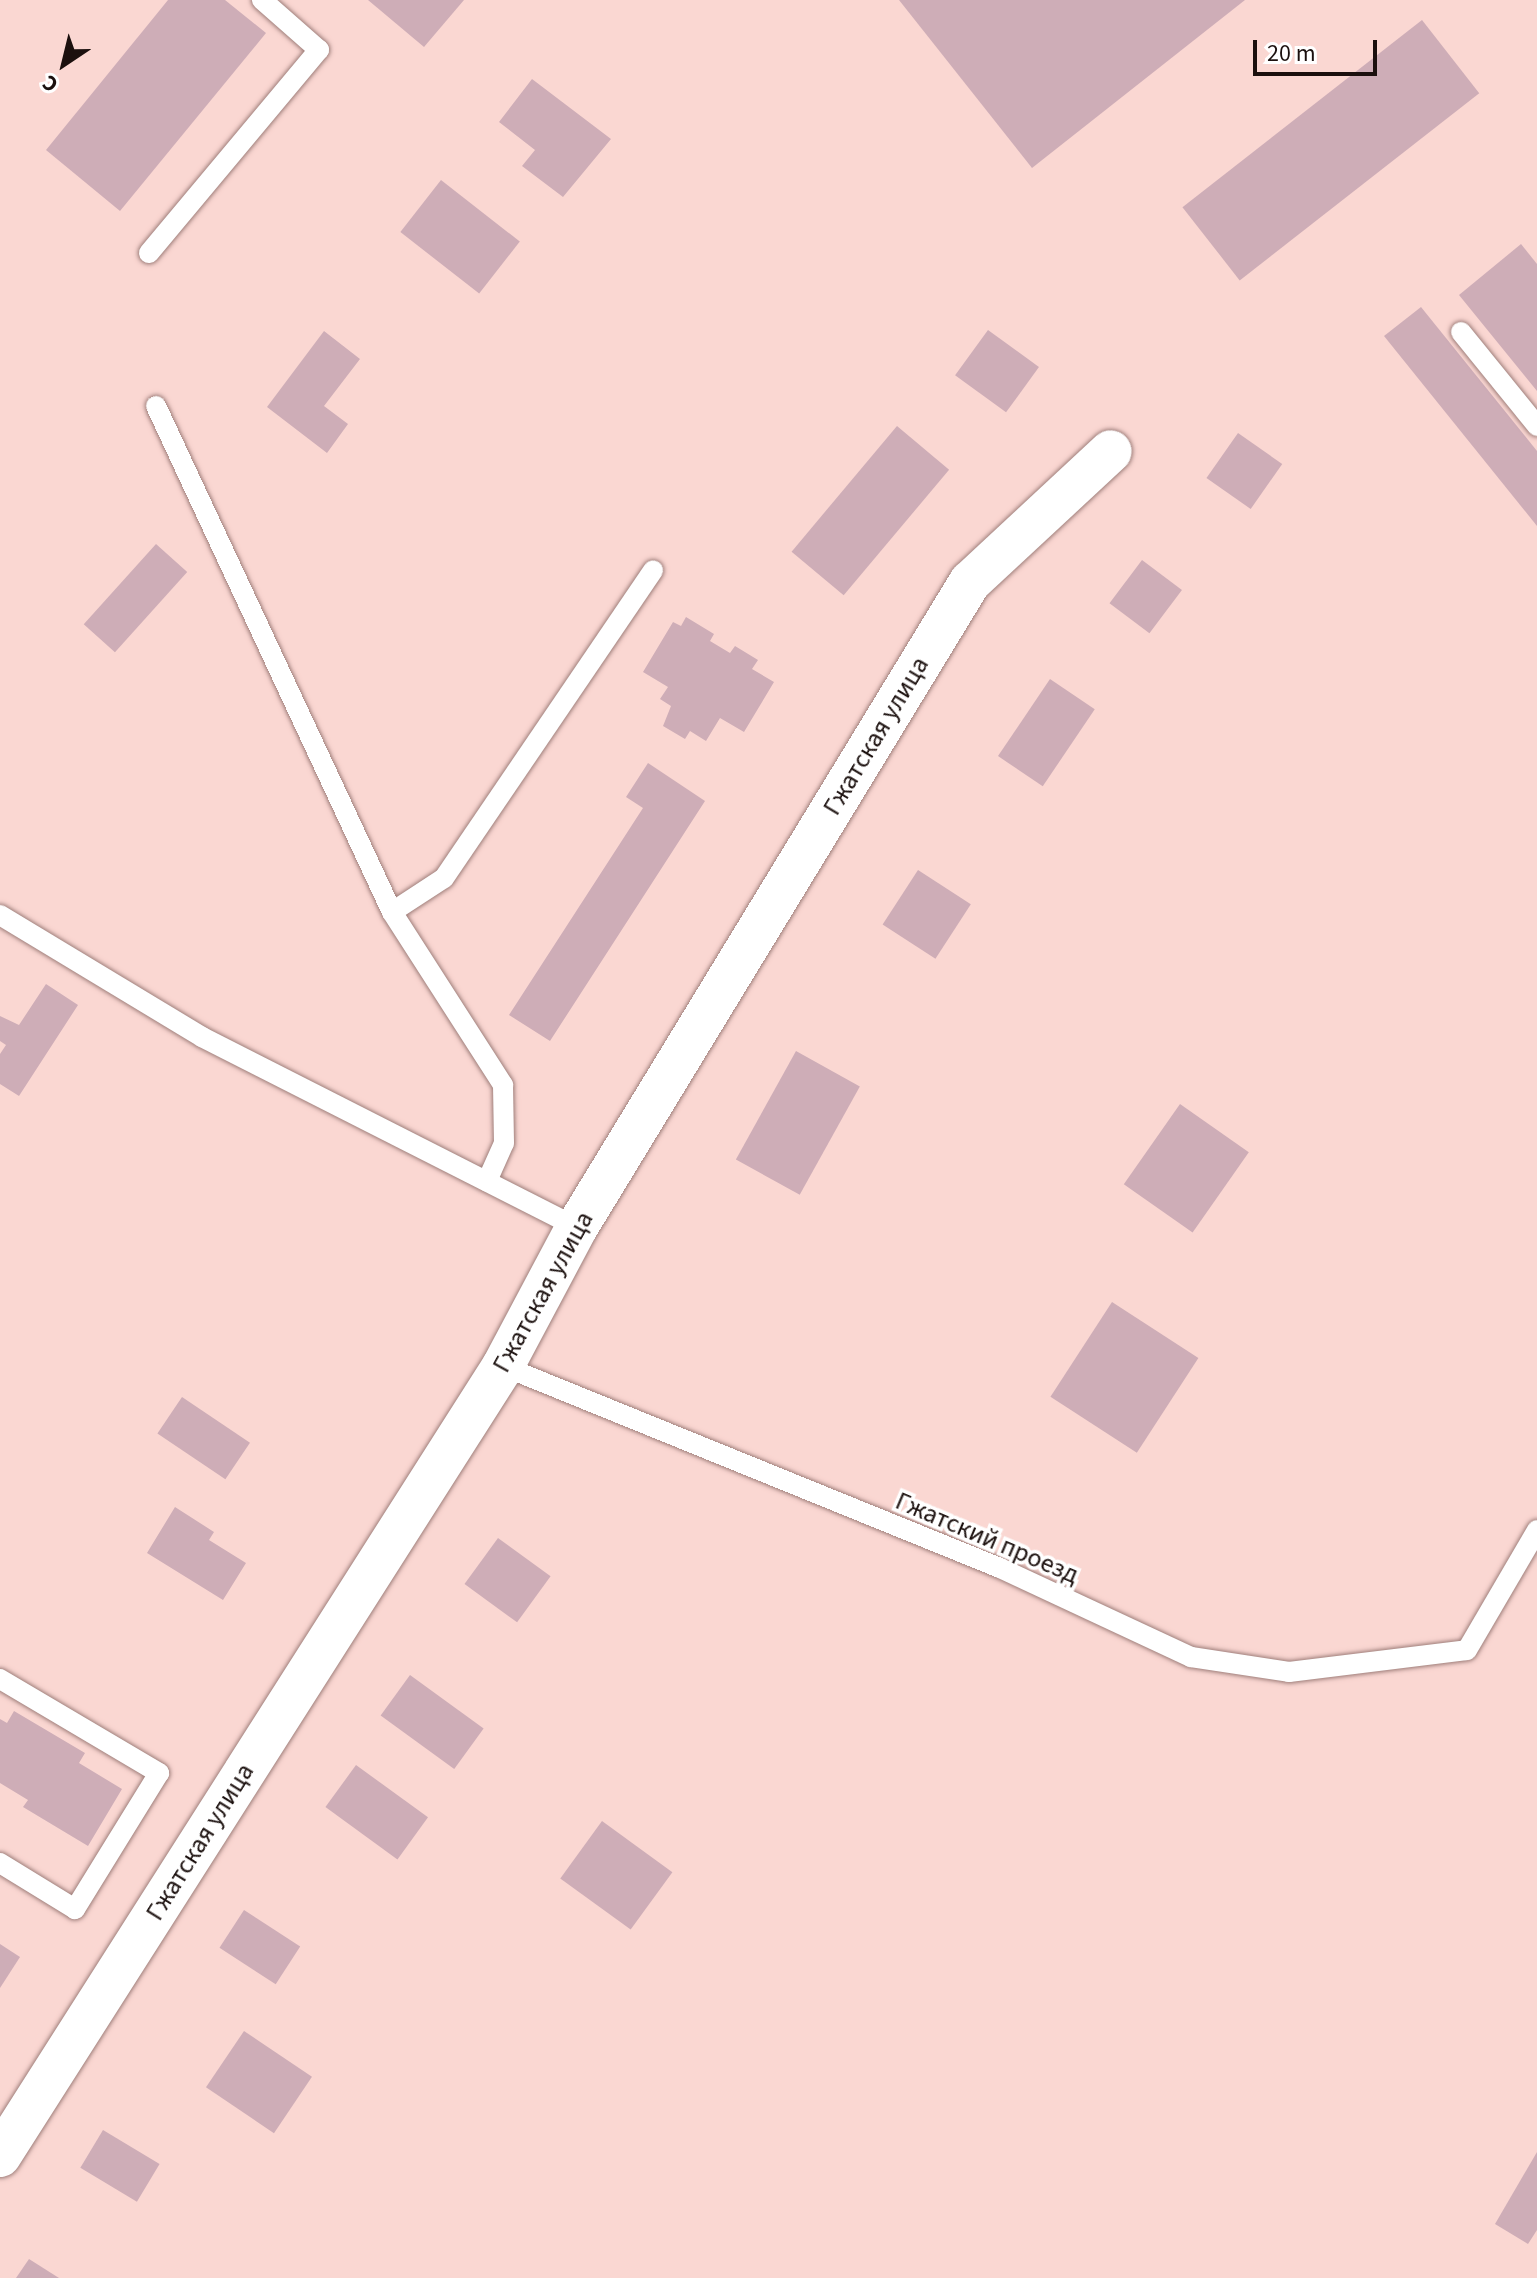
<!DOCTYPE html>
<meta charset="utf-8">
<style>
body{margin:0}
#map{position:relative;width:1537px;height:2278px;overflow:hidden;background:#fad7d2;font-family:"Source Sans 3",sans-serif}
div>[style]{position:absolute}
.building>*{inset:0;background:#ceadb7;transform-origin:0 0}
.roads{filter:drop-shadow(0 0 2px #9f7f7b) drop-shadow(0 0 2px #9f7f7b)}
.service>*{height:20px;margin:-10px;padding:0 10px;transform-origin:10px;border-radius:10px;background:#fff}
.minor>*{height:42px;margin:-21px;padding:0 21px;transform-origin:21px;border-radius:21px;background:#fff}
span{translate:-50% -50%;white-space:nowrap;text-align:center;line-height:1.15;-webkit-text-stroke:7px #fff;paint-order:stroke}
.street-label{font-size:26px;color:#1b100e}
.north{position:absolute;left:24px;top:24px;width:80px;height:80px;-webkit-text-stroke:6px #fff;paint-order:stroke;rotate:215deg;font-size:22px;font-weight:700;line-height:32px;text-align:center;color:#1b100e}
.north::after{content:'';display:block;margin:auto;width:28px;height:36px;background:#1b100e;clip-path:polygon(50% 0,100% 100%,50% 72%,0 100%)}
.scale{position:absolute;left:1253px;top:40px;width:124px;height:36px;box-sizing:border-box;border:4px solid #1b100e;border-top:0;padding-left:10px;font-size:24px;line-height:28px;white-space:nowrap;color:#1b100e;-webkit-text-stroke:6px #fff;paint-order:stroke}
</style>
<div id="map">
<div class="building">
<i style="clip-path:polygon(168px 0,225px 0,266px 33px,120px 211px,46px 150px)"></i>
<i style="clip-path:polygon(368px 0,464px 0,424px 47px)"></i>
<i style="clip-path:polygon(899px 0,1245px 0,1032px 168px)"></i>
<i style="left:1422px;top:20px;width:93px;height:304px;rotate:52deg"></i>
<i style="clip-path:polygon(532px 79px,611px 139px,563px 197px,522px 166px,535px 150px,499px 122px)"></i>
<i style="left:441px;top:180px;width:100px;height:66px;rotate:38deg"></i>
<i style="clip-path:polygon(1521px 244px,1537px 264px,1537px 391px,1459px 295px)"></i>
<i style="clip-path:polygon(1421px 307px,1537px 451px,1537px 526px,1384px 336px)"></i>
<i style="left:988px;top:330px;width:63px;height:56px;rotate:36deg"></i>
<i style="clip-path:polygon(324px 331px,360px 359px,324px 406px,348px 424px,327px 453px,267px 407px)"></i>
<i style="left:897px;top:426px;width:68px;height:164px;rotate:40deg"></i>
<i style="left:1238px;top:433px;width:54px;height:55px;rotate:35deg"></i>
<i style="left:156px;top:544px;width:42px;height:108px;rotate:42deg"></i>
<i style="left:1142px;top:560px;width:50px;height:54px;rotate:37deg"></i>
<i style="clip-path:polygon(686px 617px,714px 634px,710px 641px,730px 653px,735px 646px,758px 660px,752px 669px,774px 682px,744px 732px,720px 718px,706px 741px,690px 731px,685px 739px,663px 726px,671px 706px,660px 699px,668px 687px,643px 672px,673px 622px,681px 626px)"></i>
<i style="left:1050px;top:679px;width:54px;height:93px;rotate:34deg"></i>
<i style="clip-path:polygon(648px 763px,705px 801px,550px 1041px,509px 1015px,643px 808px,626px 797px)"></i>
<i style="left:918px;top:870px;width:63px;height:65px;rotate:33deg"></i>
<i style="clip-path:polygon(46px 984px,78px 1005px,19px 1096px,0 1084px,0 1054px,6px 1045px,0 1041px,0 1016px,19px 1025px)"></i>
<i style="left:796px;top:1051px;width:73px;height:124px;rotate:29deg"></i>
<i style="left:1180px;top:1104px;width:84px;height:98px;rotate:35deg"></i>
<i style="left:1112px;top:1302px;width:103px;height:113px;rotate:33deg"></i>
<i style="left:182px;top:1397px;width:82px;height:44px;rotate:34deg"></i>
<i style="clip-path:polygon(175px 1507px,214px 1532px,209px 1540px,246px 1563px,223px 1600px,147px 1553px)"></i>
<i style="left:498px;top:1538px;width:65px;height:57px;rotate:36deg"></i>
<i style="left:410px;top:1675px;width:91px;height:50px;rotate:36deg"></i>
<i style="clip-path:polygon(14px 1711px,85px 1753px,79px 1763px,122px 1789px,88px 1846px,23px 1807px,28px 1800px,0 1783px,0 1719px,7px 1723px)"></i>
<i style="left:356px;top:1765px;width:89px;height:52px;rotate:36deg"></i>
<i style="left:602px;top:1821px;width:87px;height:71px;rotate:36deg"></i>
<i style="left:244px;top:1910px;width:67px;height:45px;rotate:33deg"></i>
<i style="clip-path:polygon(0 1944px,20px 1957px,0 1988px)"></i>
<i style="left:244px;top:2031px;width:82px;height:68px;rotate:34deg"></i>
<i style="left:103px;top:2130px;width:66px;height:44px;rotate:31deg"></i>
<i style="clip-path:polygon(1537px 2152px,1537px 2230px,1528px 2244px,1495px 2224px)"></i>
<i style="clip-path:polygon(29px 2259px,59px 2278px,16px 2278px)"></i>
</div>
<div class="roads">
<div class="service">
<i style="left:149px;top:253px;width:265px;rotate:-50.1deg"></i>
<i style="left:319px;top:50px;width:76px;rotate:-138.7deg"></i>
<i style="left:1461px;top:332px;width:121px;rotate:51deg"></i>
<i style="left:156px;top:406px;width:558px;rotate:65deg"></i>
<i style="left:392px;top:912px;width:206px;rotate:57.3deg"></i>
<i style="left:503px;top:1085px;width:58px;rotate:89deg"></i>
<i style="left:504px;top:1143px;width:42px;rotate:114.1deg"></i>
<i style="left:392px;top:912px;width:62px;rotate:-33.2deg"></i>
<i style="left:444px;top:878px;width:372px;rotate:-55.8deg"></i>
<i style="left:0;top:915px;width:236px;rotate:31.1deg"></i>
<i style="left:202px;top:1037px;width:420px;rotate:26.9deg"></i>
<i style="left:503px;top:1366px;width:536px;rotate:22.12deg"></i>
<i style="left:1000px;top:1568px;width:211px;rotate:25deg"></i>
<i style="left:1191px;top:1657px;width:99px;rotate:8.7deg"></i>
<i style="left:1289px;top:1672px;width:179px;rotate:-7deg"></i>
<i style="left:1467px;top:1650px;width:139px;rotate:-59.7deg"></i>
<i style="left:0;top:1679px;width:185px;rotate:30.6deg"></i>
<i style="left:159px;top:1773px;width:160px;rotate:121.7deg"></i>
<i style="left:75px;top:1909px;width:88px;rotate:-148.5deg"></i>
</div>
<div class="minor">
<i style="left:0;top:2156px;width:937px;rotate:-57.51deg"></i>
<i style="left:503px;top:1366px;width:157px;rotate:-62deg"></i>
<i style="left:577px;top:1227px;width:755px;rotate:-58.65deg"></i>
<i style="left:970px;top:582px;width:192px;rotate:-42.9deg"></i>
</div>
</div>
<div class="street-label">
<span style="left:876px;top:736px;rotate:-59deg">Гжатская улица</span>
<span style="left:543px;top:1292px;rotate:-61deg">Гжатская улица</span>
<span style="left:987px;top:1538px;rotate:23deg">Гжатский проезд</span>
<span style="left:200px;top:1842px;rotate:-58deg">Гжатская улица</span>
</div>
<div class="north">С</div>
<div class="scale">20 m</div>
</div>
